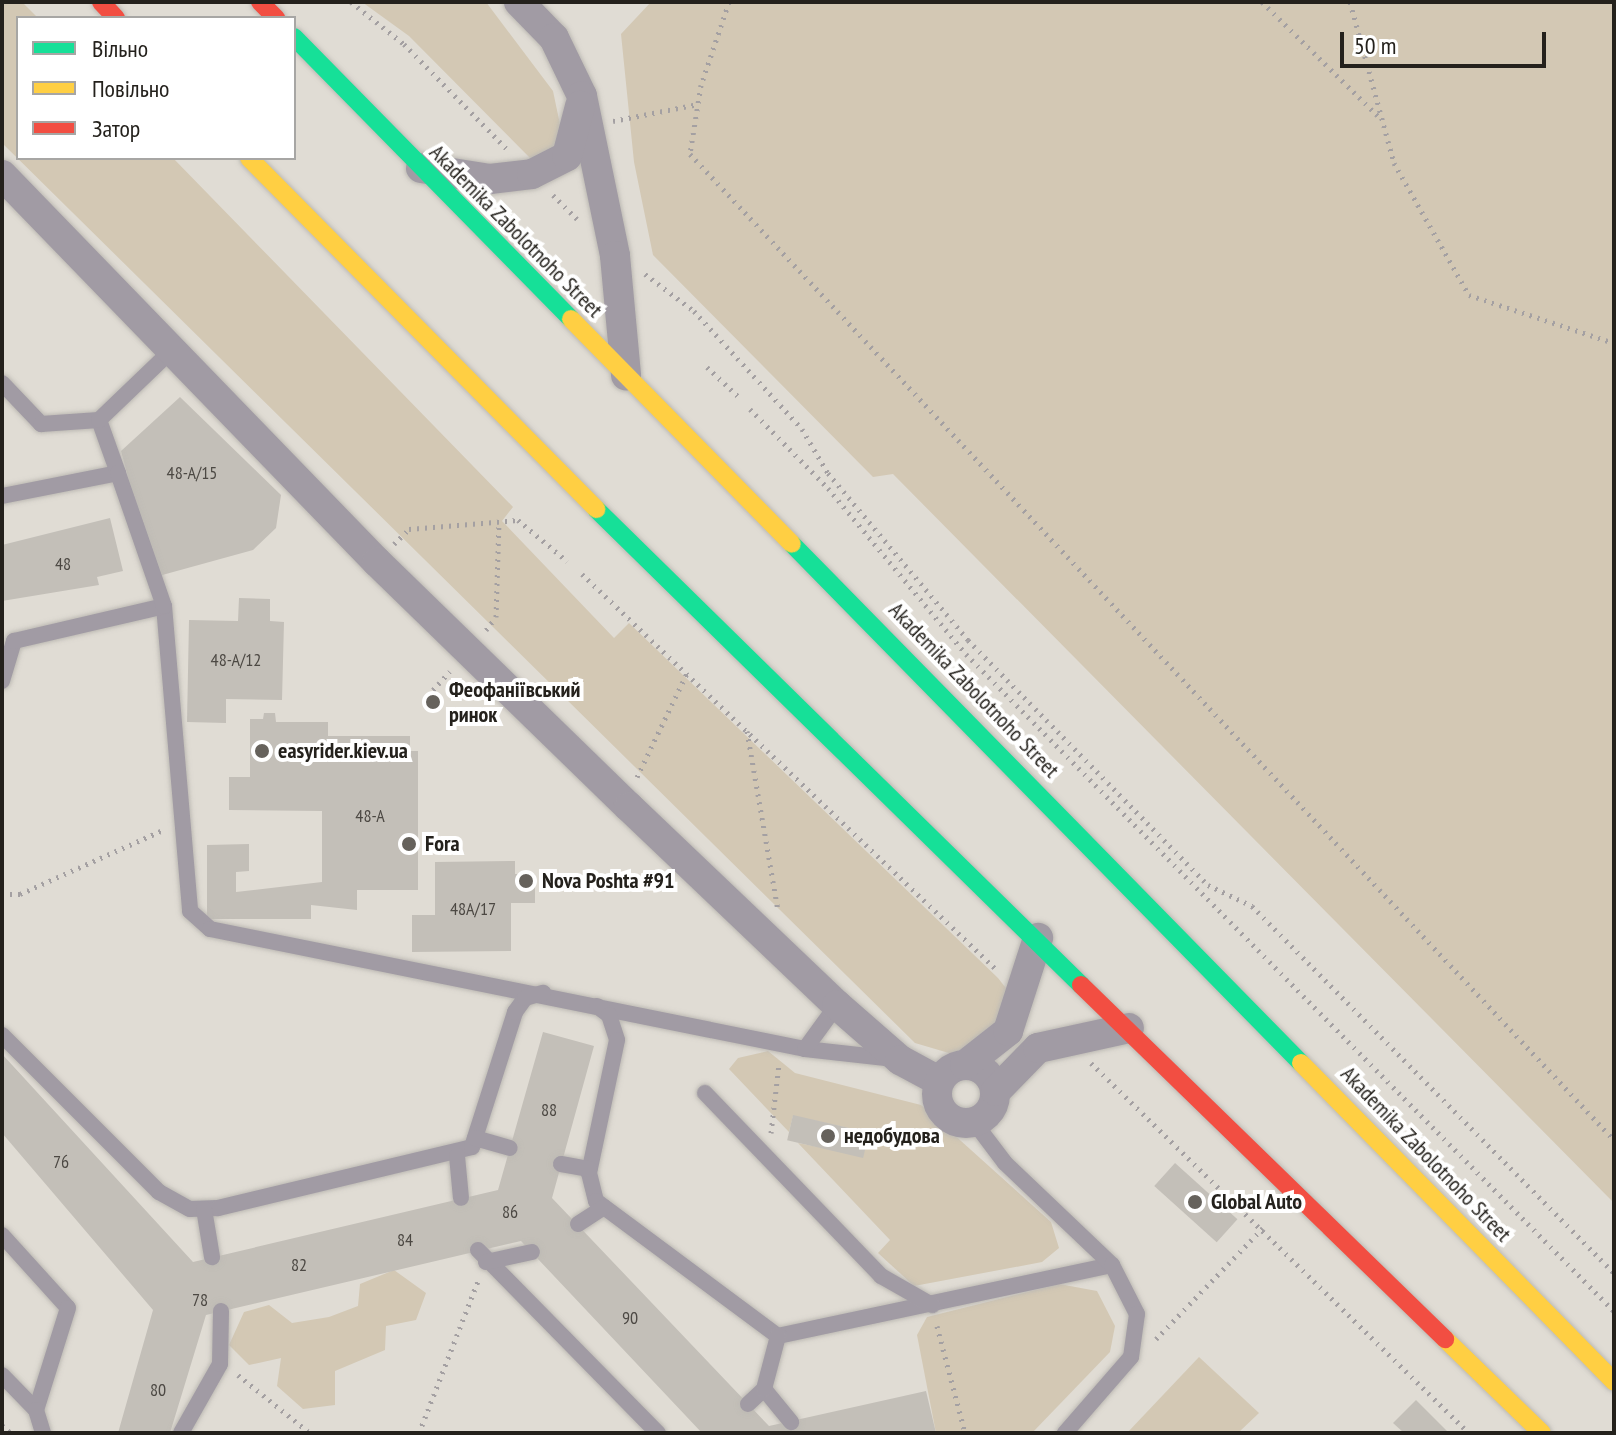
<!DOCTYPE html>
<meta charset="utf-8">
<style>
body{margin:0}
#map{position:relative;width:1616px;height:1435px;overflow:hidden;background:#e0dcd4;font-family:"PT Sans Narrow",sans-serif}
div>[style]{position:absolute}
.green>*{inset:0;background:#d3c8b4}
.building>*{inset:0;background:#c3bfb8;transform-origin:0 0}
.path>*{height:5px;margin-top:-2.5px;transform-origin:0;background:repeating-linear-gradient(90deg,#a4a0a2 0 2px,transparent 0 8px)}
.roads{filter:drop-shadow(0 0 2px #bdbab4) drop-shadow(0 0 2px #bdbab4)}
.lane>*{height:16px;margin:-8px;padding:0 8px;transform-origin:8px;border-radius:8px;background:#a19ba4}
.street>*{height:30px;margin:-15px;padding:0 15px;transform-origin:15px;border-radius:15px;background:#a19ba4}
.street>.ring{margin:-15px;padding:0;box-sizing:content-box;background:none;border:30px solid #a19ba4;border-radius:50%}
.fast>*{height:18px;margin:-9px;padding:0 9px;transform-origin:9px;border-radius:9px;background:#16e098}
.slow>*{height:18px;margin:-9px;padding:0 9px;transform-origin:9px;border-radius:9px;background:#ffcf43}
.jam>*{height:18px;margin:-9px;padding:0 9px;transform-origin:9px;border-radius:9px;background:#f24e42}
.dots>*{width:22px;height:22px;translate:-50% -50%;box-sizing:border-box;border:4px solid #fff;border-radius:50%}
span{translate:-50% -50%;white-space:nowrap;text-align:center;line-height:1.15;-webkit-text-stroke:8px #fff;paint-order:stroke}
.number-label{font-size:18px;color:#4c4843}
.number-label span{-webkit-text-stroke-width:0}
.street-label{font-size:22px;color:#24211c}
.poi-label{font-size:22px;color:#24211c;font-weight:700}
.left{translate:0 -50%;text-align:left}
.frame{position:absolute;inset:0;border:4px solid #24211c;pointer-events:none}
.legend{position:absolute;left:16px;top:16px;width:280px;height:144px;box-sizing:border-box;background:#fff;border:2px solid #a7a6a4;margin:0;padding:10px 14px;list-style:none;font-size:24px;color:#24211c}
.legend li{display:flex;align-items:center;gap:16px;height:40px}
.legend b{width:40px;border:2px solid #a7a6a4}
.scale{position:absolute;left:1340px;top:32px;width:206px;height:36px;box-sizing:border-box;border:4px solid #24211c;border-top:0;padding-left:10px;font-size:24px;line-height:28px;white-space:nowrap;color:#24211c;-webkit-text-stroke:6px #fff;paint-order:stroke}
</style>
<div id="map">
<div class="green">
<i style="clip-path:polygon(2px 2px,22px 2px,38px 18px,18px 18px,18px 158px,173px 158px,513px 507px,502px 521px,614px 638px,629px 623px,998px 978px,1009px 992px,998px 1030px,959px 1056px,915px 1043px,2px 143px)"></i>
<i style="clip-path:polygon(362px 2px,486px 2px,553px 91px,562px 134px,553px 150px,532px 160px,409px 36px)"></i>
<i style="clip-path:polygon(651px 2px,1614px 2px,1614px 1203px,893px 474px,873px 477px,653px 255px,634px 162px,621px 34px)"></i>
<i style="clip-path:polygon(768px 1051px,795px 1073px,921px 1105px,1051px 1222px,1059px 1248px,1042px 1262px,914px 1286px,878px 1253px,890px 1240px,798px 1143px,863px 1156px,868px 1132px,793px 1116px,789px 1132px,729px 1069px,738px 1058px)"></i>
<i style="clip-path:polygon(394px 1270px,426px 1293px,416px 1320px,386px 1326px,385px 1350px,335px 1371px,335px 1405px,303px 1409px,277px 1386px,281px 1358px,249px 1365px,229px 1345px,244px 1312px,269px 1305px,292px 1323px,329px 1317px,358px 1306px,360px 1284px)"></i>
<i style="clip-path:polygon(1059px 1284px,1097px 1291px,1115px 1326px,1110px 1352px,1032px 1433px,936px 1433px,917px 1335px,927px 1317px)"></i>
<i style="clip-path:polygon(1199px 1357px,1259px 1413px,1238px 1433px,1127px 1433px)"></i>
</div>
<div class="building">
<i style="clip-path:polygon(180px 397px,281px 495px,276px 528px,253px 550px,155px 577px,121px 451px)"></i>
<i style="clip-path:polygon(110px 518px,123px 571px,97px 577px,99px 585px,2px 601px,2px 545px)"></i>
<i style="clip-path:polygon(239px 598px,270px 599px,270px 621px,284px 622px,282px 700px,226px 699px,226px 723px,187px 722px,189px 620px,238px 621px)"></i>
<i style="clip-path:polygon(264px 713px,275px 713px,276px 722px,328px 722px,328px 736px,410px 736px,410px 751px,418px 751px,418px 890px,357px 890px,357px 910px,311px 905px,311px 919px,207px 919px,207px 845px,249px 844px,249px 871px,236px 872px,236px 892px,322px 882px,322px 811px,229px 810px,229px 777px,250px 777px,250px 719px,263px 719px)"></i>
<i style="clip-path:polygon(515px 861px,515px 874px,535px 874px,535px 903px,511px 903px,511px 951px,412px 952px,412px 915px,435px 915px,435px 862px)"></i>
<i style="clip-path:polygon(543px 1032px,594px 1046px,552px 1198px,769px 1426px,926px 1391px,936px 1433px,702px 1433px,521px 1241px,206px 1315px,170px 1433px,118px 1433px,153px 1310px,2px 1133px,2px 1054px,193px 1262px,498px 1190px)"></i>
<i style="left:793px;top:1115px;width:78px;height:26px;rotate:13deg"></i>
<i style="left:1175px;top:1163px;width:84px;height:31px;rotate:42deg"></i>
<i style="clip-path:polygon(1416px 1400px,1449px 1433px,1404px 1433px,1393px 1423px)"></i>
</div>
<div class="path">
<i style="left:351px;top:2px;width:68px;rotate:38.4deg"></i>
<i style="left:404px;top:44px;width:146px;rotate:45.6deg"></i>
<i style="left:729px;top:2px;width:88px;rotate:108.6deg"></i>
<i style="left:701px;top:85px;width:70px;rotate:99.1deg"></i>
<i style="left:690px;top:154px;width:1351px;rotate:46.86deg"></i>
<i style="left:1262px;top:2px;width:167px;rotate:44.5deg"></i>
<i style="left:1350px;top:2px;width:167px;rotate:74.7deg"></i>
<i style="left:1394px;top:163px;width:152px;rotate:60.4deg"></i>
<i style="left:1469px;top:295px;width:153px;rotate:18.3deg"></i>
<i style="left:613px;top:121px;width:87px;rotate:-11.3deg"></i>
<i style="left:553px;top:195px;width:34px;rotate:45deg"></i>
<i style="left:645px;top:274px;width:61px;rotate:37.1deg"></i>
<i style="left:694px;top:311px;width:160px;rotate:47.5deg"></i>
<i style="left:802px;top:429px;width:51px;rotate:59.4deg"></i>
<i style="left:828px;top:473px;width:218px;rotate:50deg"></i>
<i style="left:968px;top:640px;width:343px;rotate:45.6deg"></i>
<i style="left:1208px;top:885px;width:49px;rotate:25.5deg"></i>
<i style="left:1252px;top:906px;width:515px;rotate:45.39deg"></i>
<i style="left:707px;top:367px;width:45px;rotate:43.2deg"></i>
<i style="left:750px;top:409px;width:111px;rotate:45.4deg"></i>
<i style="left:828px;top:488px;width:216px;rotate:50.3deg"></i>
<i style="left:966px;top:654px;width:923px;rotate:45.4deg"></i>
<i style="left:394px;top:544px;width:21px;rotate:-45deg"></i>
<i style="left:409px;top:529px;width:109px;rotate:-4.7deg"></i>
<i style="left:518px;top:520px;width:64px;rotate:39.9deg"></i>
<i style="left:582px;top:574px;width:575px;rotate:43.66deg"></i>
<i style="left:486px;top:630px;width:16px;rotate:-52deg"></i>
<i style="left:496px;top:617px;width:95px;rotate:-88.2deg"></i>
<i style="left:433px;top:690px;width:25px;rotate:-48deg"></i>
<i style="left:747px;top:731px;width:182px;rotate:80.2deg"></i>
<i style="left:637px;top:777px;width:115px;rotate:-64.3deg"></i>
<i style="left:2px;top:894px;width:18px"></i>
<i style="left:20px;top:894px;width:157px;rotate:-24.1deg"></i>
<i style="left:1091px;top:1063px;width:529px;rotate:44.39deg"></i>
<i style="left:771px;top:1133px;width:69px;rotate:-83.4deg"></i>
<i style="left:937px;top:1326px;width:111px;rotate:75.3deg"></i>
<i style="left:1156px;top:1339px;width:154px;rotate:-46.1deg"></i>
<i style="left:238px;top:1375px;width:92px;rotate:38.9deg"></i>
<i style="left:2px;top:1425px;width:12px;rotate:42deg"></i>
<i style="left:419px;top:1433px;width:166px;rotate:-68.8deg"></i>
</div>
<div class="roads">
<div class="lane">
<i style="left:2px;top:383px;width:57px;rotate:46.4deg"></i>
<i style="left:41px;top:424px;width:58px;rotate:-3.9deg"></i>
<i style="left:2px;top:496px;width:118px;rotate:-11.2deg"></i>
<i style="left:118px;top:473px;width:56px;rotate:-109.7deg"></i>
<i style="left:99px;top:420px;width:100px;rotate:-43.8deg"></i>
<i style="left:164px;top:606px;width:306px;rotate:85.1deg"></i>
<i style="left:190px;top:911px;width:27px;rotate:42deg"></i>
<i style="left:210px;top:929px;width:607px;rotate:11.4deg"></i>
<i style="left:805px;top:1049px;width:90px;rotate:6.4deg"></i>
<i style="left:2px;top:681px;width:42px;rotate:-73.3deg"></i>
<i style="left:14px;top:641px;width:154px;rotate:-13.1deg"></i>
<i style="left:164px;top:606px;width:141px;rotate:-109.1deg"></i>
<i style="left:597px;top:1006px;width:15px;rotate:37deg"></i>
<i style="left:609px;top:1015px;width:26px;rotate:72deg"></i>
<i style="left:617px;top:1040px;width:136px;rotate:101.9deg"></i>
<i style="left:589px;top:1173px;width:29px;rotate:76deg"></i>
<i style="left:596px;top:1201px;width:227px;rotate:36.6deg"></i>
<i style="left:778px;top:1336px;width:341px;rotate:-12deg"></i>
<i style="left:2px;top:1035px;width:222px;rotate:45deg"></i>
<i style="left:159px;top:1192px;width:35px;rotate:29deg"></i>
<i style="left:190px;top:1209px;width:28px;rotate:-2deg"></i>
<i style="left:218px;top:1208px;width:261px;rotate:-13.5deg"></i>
<i style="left:472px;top:1147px;width:142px;rotate:-72.3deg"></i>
<i style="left:515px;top:1012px;width:17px;rotate:-54deg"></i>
<i style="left:525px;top:998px;width:19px;rotate:-16deg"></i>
<i style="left:805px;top:1049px;width:54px;rotate:-54deg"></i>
<i style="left:705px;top:1093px;width:254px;rotate:46.1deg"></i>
<i style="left:881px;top:1276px;width:59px;rotate:29.6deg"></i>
<i style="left:974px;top:1122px;width:51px;rotate:52.9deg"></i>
<i style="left:1005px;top:1163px;width:148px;rotate:43.6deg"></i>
<i style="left:1112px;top:1265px;width:55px;rotate:63deg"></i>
<i style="left:1137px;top:1314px;width:43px;rotate:97.9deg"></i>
<i style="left:1131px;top:1357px;width:101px;rotate:131deg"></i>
<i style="left:475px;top:1138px;width:36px;rotate:16deg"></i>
<i style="left:457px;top:1156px;width:42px;rotate:84.6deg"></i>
<i style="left:561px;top:1164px;width:29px;rotate:10deg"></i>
<i style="left:204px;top:1209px;width:49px;rotate:80.5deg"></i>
<i style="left:578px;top:1224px;width:31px;rotate:-33deg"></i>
<i style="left:2px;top:1235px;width:98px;rotate:47.9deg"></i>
<i style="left:68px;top:1308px;width:107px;rotate:107.4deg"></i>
<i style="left:478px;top:1250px;width:257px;rotate:45.5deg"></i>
<i style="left:486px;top:1262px;width:47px;rotate:-12.3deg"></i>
<i style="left:2px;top:1375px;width:49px;rotate:45.8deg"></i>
<i style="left:36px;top:1410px;width:24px;rotate:73deg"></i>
<i style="left:764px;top:1389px;width:43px;rotate:50.7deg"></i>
<i style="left:748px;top:1404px;width:22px;rotate:-43deg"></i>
<i style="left:764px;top:1389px;width:55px;rotate:-75.2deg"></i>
<i style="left:181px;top:1433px;width:79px;rotate:-60.5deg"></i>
<i style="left:220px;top:1364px;width:53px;rotate:-88.9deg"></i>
</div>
<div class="street">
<i style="left:519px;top:2px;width:50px;rotate:45.8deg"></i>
<i style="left:554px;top:38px;width:64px;rotate:64.2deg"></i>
<i style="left:582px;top:96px;width:163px;rotate:78.3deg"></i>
<i style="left:615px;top:256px;width:120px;rotate:84.7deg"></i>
<i style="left:421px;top:168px;width:70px;rotate:9.1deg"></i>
<i style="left:490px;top:179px;width:42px;rotate:-6.8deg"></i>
<i style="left:532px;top:174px;width:39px;rotate:-27deg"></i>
<i style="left:567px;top:156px;width:52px;rotate:-75.4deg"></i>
<i style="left:2px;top:175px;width:539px;rotate:45.9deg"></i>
<i style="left:377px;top:562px;width:351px;rotate:44.2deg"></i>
<i style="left:629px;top:807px;width:287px;rotate:43.6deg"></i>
<i style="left:837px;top:1005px;width:84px;rotate:41.1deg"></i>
<i style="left:900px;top:1060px;width:44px;rotate:28.3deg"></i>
<i class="ring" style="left:937px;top:1065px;width:28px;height:28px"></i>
<i style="left:965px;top:1065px;width:55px;rotate:-38.3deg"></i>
<i style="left:1008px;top:1031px;width:98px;rotate:-72.1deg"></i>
<i style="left:996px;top:1091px;width:60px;rotate:-45.7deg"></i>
<i style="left:1038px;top:1048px;width:93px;rotate:-12.4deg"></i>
</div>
<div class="fast">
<i style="left:294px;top:37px;width:395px;rotate:45.5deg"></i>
<i style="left:596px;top:509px;width:680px;rotate:44.46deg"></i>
<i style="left:792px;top:544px;width:727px;rotate:45.56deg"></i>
</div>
<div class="slow">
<i style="left:249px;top:158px;width:494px;rotate:45.3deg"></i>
<i style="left:571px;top:319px;width:315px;rotate:45.5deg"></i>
<i style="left:1301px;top:1063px;width:447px;rotate:45.5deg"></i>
<i style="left:1445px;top:1339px;width:135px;rotate:44.1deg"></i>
</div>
<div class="jam">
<i style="left:101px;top:2px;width:22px;rotate:47deg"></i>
<i style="left:260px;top:2px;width:23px;rotate:45deg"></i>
<i style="left:1081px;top:985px;width:508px;rotate:44.2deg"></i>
</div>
</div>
<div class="dots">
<i style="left:433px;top:702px;background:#66625c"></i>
<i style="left:262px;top:751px;background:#66625c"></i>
<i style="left:409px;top:844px;background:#66625c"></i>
<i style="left:526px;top:881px;background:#66625c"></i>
<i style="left:828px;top:1136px;background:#66625c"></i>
<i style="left:1195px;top:1202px;background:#66625c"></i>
</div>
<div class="number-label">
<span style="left:192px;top:473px">48-А/15</span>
<span style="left:63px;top:564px">48</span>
<span style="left:236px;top:660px">48-А/12</span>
<span style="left:370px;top:816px">48-А</span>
<span style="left:473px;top:909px">48А/17</span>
<span style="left:549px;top:1110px">88</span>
<span style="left:61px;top:1162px">76</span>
<span style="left:510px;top:1212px">86</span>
<span style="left:405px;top:1240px">84</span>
<span style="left:299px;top:1265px">82</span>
<span style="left:200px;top:1300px">78</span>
<span style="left:630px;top:1318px">90</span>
<span style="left:158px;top:1390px">80</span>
</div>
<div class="street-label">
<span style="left:516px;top:231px;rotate:45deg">Akademika Zabolotnoho Street</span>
<span style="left:974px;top:690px;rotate:46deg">Akademika Zabolotnoho Street</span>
<span style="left:1426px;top:1154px;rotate:46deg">Akademika Zabolotnoho Street</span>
</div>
<div class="poi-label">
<span class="left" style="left:449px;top:702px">Феофаніївський<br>ринок</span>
<span class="left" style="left:278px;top:751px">easyrider.kiev.ua</span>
<span class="left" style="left:425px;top:844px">Fora</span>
<span class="left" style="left:542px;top:881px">Nova Poshta #91</span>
<span class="left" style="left:844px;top:1136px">недобудова</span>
<span class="left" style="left:1211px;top:1202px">Global Auto</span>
</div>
<div class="frame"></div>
<ul class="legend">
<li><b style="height:10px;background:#16e098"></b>Вільно</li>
<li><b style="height:10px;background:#ffcf43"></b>Повільно</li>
<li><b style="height:10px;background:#f24e42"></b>Затор</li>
</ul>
<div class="scale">50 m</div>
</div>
